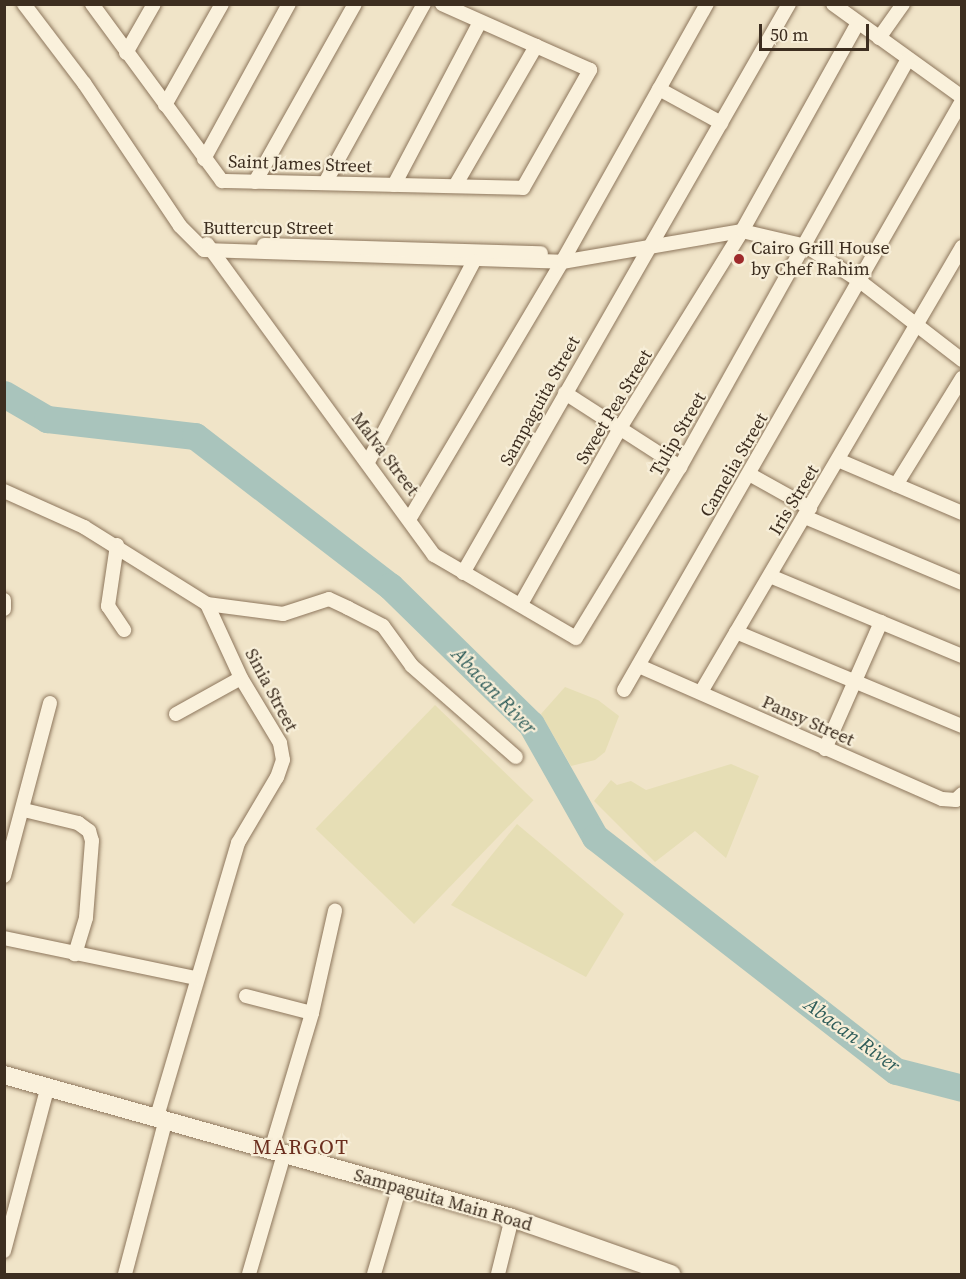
<!DOCTYPE html>
<style>
body{margin:0}
#map{position:relative;width:966px;height:1279px;overflow:hidden;background:#f0e4c8;font-family:"Source Serif 4",serif}
div>[style]{position:absolute}
.farmland>*{inset:0;background:#e6deb5;transform-origin:0 0}
.river>*{height:27px;margin:-13.5px;padding:0 13.5px;transform-origin:13.5px;border-radius:13.5px;background:#a9c4bc}
.roads{filter:drop-shadow(0 0 2px #8d765c) drop-shadow(0 0 2px #8d765c)}
.minor>*{height:14px;margin:-7px;padding:0 7px;transform-origin:7px;border-radius:7px;background:#faf1dc}
.tertiary>*{height:18px;margin:-9px;padding:0 9px;transform-origin:9px;border-radius:9px;background:#faf1dc}
.dots>*{width:16px;height:16px;translate:-50% -50%;box-sizing:border-box;border:3px solid #f7eed8;border-radius:50%}
span{translate:-50% -50%;white-space:nowrap;text-align:center;line-height:1.15;-webkit-text-stroke:4.5px #f7eed8;paint-order:stroke}
.street-label{font-size:18px;color:#3d2e20}
.poi-label{font-size:18px;color:#3d2e20}
.left{translate:0 -50%;text-align:left}
.water-label{font-size:20px;color:#2f5d5a;font-style:italic}
.quarter-label{font-size:21px;color:#6b2e1e;letter-spacing:1.5px}
.frame{position:absolute;inset:0;border:6px solid #3d2e20;pointer-events:none}
.scale{position:absolute;left:759px;top:24px;width:110px;height:27px;box-sizing:border-box;border:3px solid #3d2e20;border-top:0;padding-left:8px;font-size:18px;line-height:21px;white-space:nowrap;color:#3d2e20;-webkit-text-stroke:4px #f7eed8;paint-order:stroke}
</style>
<div id="map">
<div class="farmland">
<i style="clip-path:polygon(565px 687px,598px 700px,619px 716px,605px 752px,595px 760px,571px 766px,541px 714px)"></i>
<i style="left:435px;top:705px;width:137px;height:172px;rotate:44deg"></i>
<i style="clip-path:polygon(731px 764px,759px 776px,726px 858px,695px 831px,655px 862px,594px 801px,611px 780px,617px 785px,631px 781px,646px 790px)"></i>
<i style="clip-path:polygon(517px 824px,624px 914px,586px 977px,451px 905px)"></i>
</div>
<div class="river">
<i style="left:4px;top:394px;width:50px;rotate:30.2deg"></i>
<i style="left:47px;top:419px;width:149px;rotate:6.6deg"></i>
<i style="left:195px;top:436px;width:246px;rotate:37.6deg"></i>
<i style="left:390px;top:586px;width:197px;rotate:44.4deg"></i>
<i style="left:531px;top:724px;width:130px;rotate:60.5deg"></i>
<i style="left:595px;top:837px;width:381px;rotate:37.9deg"></i>
<i style="left:896px;top:1071px;width:68px;rotate:14.4deg"></i>
</div>
<div class="roads">
<div class="minor">
<i style="left:24px;top:4px;width:99px;rotate:52.8deg"></i>
<i style="left:84px;top:83px;width:172px;rotate:56.1deg"></i>
<i style="left:180px;top:226px;width:34px;rotate:45deg"></i>
<i style="left:204px;top:250px;width:358px;rotate:1.9deg"></i>
<i style="left:562px;top:262px;width:183px;rotate:-9.8deg"></i>
<i style="left:742px;top:231px;width:66px;rotate:13.2deg"></i>
<i style="left:806px;top:246px;width:66px;rotate:33.2deg"></i>
<i style="left:861px;top:282px;width:128px;rotate:37.7deg"></i>
<i style="left:92px;top:4px;width:220px;rotate:53.7deg"></i>
<i style="left:222px;top:181px;width:301px;rotate:1.3deg"></i>
<i style="left:523px;top:188px;width:136px;rotate:-60.4deg"></i>
<i style="left:590px;top:70px;width:162px;rotate:-156deg"></i>
<i style="left:833px;top:4px;width:159px;rotate:35.8deg"></i>
<i style="left:879px;top:38px;width:42px;rotate:-54.8deg"></i>
<i style="left:126px;top:53px;width:56px;rotate:-60.3deg"></i>
<i style="left:659px;top:89px;width:71px;rotate:28.7deg"></i>
<i style="left:165px;top:105px;width:116px;rotate:-60.6deg"></i>
<i style="left:204px;top:159px;width:177px;rotate:-61.3deg"></i>
<i style="left:255px;top:182px;width:204px;rotate:-60.7deg"></i>
<i style="left:325px;top:183px;width:205px;rotate:-61.1deg"></i>
<i style="left:394px;top:185px;width:184px;rotate:-62.2deg"></i>
<i style="left:455px;top:186px;width:162px;rotate:-59.9deg"></i>
<i style="left:207px;top:244px;width:385px;rotate:53.9deg"></i>
<i style="left:434px;top:555px;width:164px;rotate:30.3deg"></i>
<i style="left:576px;top:638px;width:200px;rotate:-58.7deg"></i>
<i style="left:680px;top:467px;width:467px;rotate:-60.8deg"></i>
<i style="left:264px;top:245px;width:277px;rotate:1.7deg"></i>
<i style="left:565px;top:393px;width:137px;rotate:32.8deg"></i>
<i style="left:838px;top:460px;width:135px;rotate:23.1deg"></i>
<i style="left:368px;top:462px;width:227px;rotate:-62.2deg"></i>
<i style="left:749px;top:474px;width:70px;rotate:29.1deg"></i>
<i style="left:896px;top:485px;width:126px;rotate:-58.3deg"></i>
<i style="left:4px;top:491px;width:88px;rotate:24.2deg"></i>
<i style="left:84px;top:527px;width:145px;rotate:32deg"></i>
<i style="left:207px;top:604px;width:81px;rotate:65.3deg"></i>
<i style="left:241px;top:678px;width:76px;rotate:59deg"></i>
<i style="left:280px;top:743px;width:17px;rotate:80deg"></i>
<i style="left:283px;top:760px;width:18px;rotate:109deg"></i>
<i style="left:277px;top:777px;width:77px;rotate:120.6deg"></i>
<i style="left:238px;top:843px;width:285px;rotate:106.5deg"></i>
<i style="left:805px;top:517px;width:170px;rotate:22.8deg"></i>
<i style="left:410px;top:518px;width:298px;rotate:-59.3deg"></i>
<i style="left:562px;top:262px;width:296px;rotate:-60.7deg"></i>
<i style="left:117px;top:545px;width:62px;rotate:98.4deg"></i>
<i style="left:108px;top:606px;width:29px;rotate:56deg"></i>
<i style="left:463px;top:573px;width:656px;rotate:-60.19deg"></i>
<i style="left:770px;top:576px;width:208px;rotate:22.6deg"></i>
<i style="left:4px;top:600px;width:9px;rotate:90deg"></i>
<i style="left:207px;top:604px;width:77px;rotate:7.5deg"></i>
<i style="left:283px;top:614px;width:48px;rotate:-18.1deg"></i>
<i style="left:329px;top:599px;width:21px;rotate:25deg"></i>
<i style="left:348px;top:608px;width:39px;rotate:27deg"></i>
<i style="left:383px;top:626px;width:49px;rotate:54.1deg"></i>
<i style="left:412px;top:666px;width:138px;rotate:41.2deg"></i>
<i style="left:521px;top:604px;width:202px;rotate:-60.6deg"></i>
<i style="left:620px;top:428px;width:232px;rotate:-58.2deg"></i>
<i style="left:742px;top:231px;width:238px;rotate:-60.9deg"></i>
<i style="left:736px;top:632px;width:245px;rotate:22.6deg"></i>
<i style="left:639px;top:666px;width:331px;rotate:23.7deg"></i>
<i style="left:942px;top:799px;width:14px;rotate:4deg"></i>
<i style="left:956px;top:800px;width:8px;rotate:-45deg"></i>
<i style="left:624px;top:690px;width:679px;rotate:-60.15deg"></i>
<i style="left:701px;top:692px;width:516px;rotate:-59.61deg"></i>
<i style="left:176px;top:714px;width:74px;rotate:-29deg"></i>
<i style="left:825px;top:749px;width:139px;rotate:-66.2deg"></i>
<i style="left:24px;top:810px;width:56px;rotate:13.5deg"></i>
<i style="left:78px;top:823px;width:14px;rotate:36deg"></i>
<i style="left:89px;top:831px;width:10px;rotate:73deg"></i>
<i style="left:92px;top:841px;width:77px;rotate:94.5deg"></i>
<i style="left:86px;top:918px;width:38px;rotate:107deg"></i>
<i style="left:4px;top:876px;width:179px;rotate:-75.1deg"></i>
<i style="left:4px;top:938px;width:196px;rotate:11.8deg"></i>
<i style="left:246px;top:996px;width:68px;rotate:14.4deg"></i>
<i style="left:271px;top:1150px;width:143px;rotate:-73.3deg"></i>
<i style="left:312px;top:1013px;width:105px;rotate:-77.3deg"></i>
<i style="left:4px;top:1251px;width:171px;rotate:-75.1deg"></i>
<i style="left:125px;top:1274px;width:160px;rotate:-75.2deg"></i>
<i style="left:249px;top:1274px;width:125px;rotate:-73.7deg"></i>
<i style="left:374px;top:1274px;width:92px;rotate:-73.5deg"></i>
<i style="left:498px;top:1274px;width:58px;rotate:-76deg"></i>
</div>
<div class="tertiary">
<i style="left:4px;top:1075px;width:528px;rotate:15.72deg"></i>
<i style="left:512px;top:1218px;width:169px;rotate:19.4deg"></i>
</div>
</div>
<div class="dots">
<i style="left:739px;top:259px;background:#9e2a2b"></i>
</div>
<div class="street-label">
<span style="left:300px;top:164px;rotate:2deg">Saint James Street</span>
<span style="left:268px;top:228px">Buttercup Street</span>
<span style="left:540px;top:401px;rotate:-61deg">Sampaguita Street</span>
<span style="left:614px;top:407px;rotate:-59deg">Sweet Pea Street</span>
<span style="left:678px;top:434px;rotate:-60deg">Tulip Street</span>
<span style="left:385px;top:454px;rotate:53deg">Malva Street</span>
<span style="left:734px;top:465px;rotate:-60deg">Camelia Street</span>
<span style="left:794px;top:500px;rotate:-59deg">Iris Street</span>
<span style="left:271px;top:690px;rotate:62deg">Sinia Street</span>
<span style="left:808px;top:721px;rotate:24deg">Pansy Street</span>
<span style="left:443px;top:1200px;rotate:16deg">Sampaguita Main Road</span>
</div>
<div class="poi-label">
<span class="left" style="left:751px;top:259px">Cairo Grill House<br>by Chef Rahim</span>
</div>
<div class="water-label">
<span style="left:494px;top:691px;rotate:46deg">Abacan River</span>
<span style="left:852px;top:1035px;rotate:36deg">Abacan River</span>
</div>
<div class="quarter-label">
<span style="left:301px;top:1147px">MARGOT</span>
</div>
<div class="frame"></div>
<div class="scale">50 m</div>
</div>
